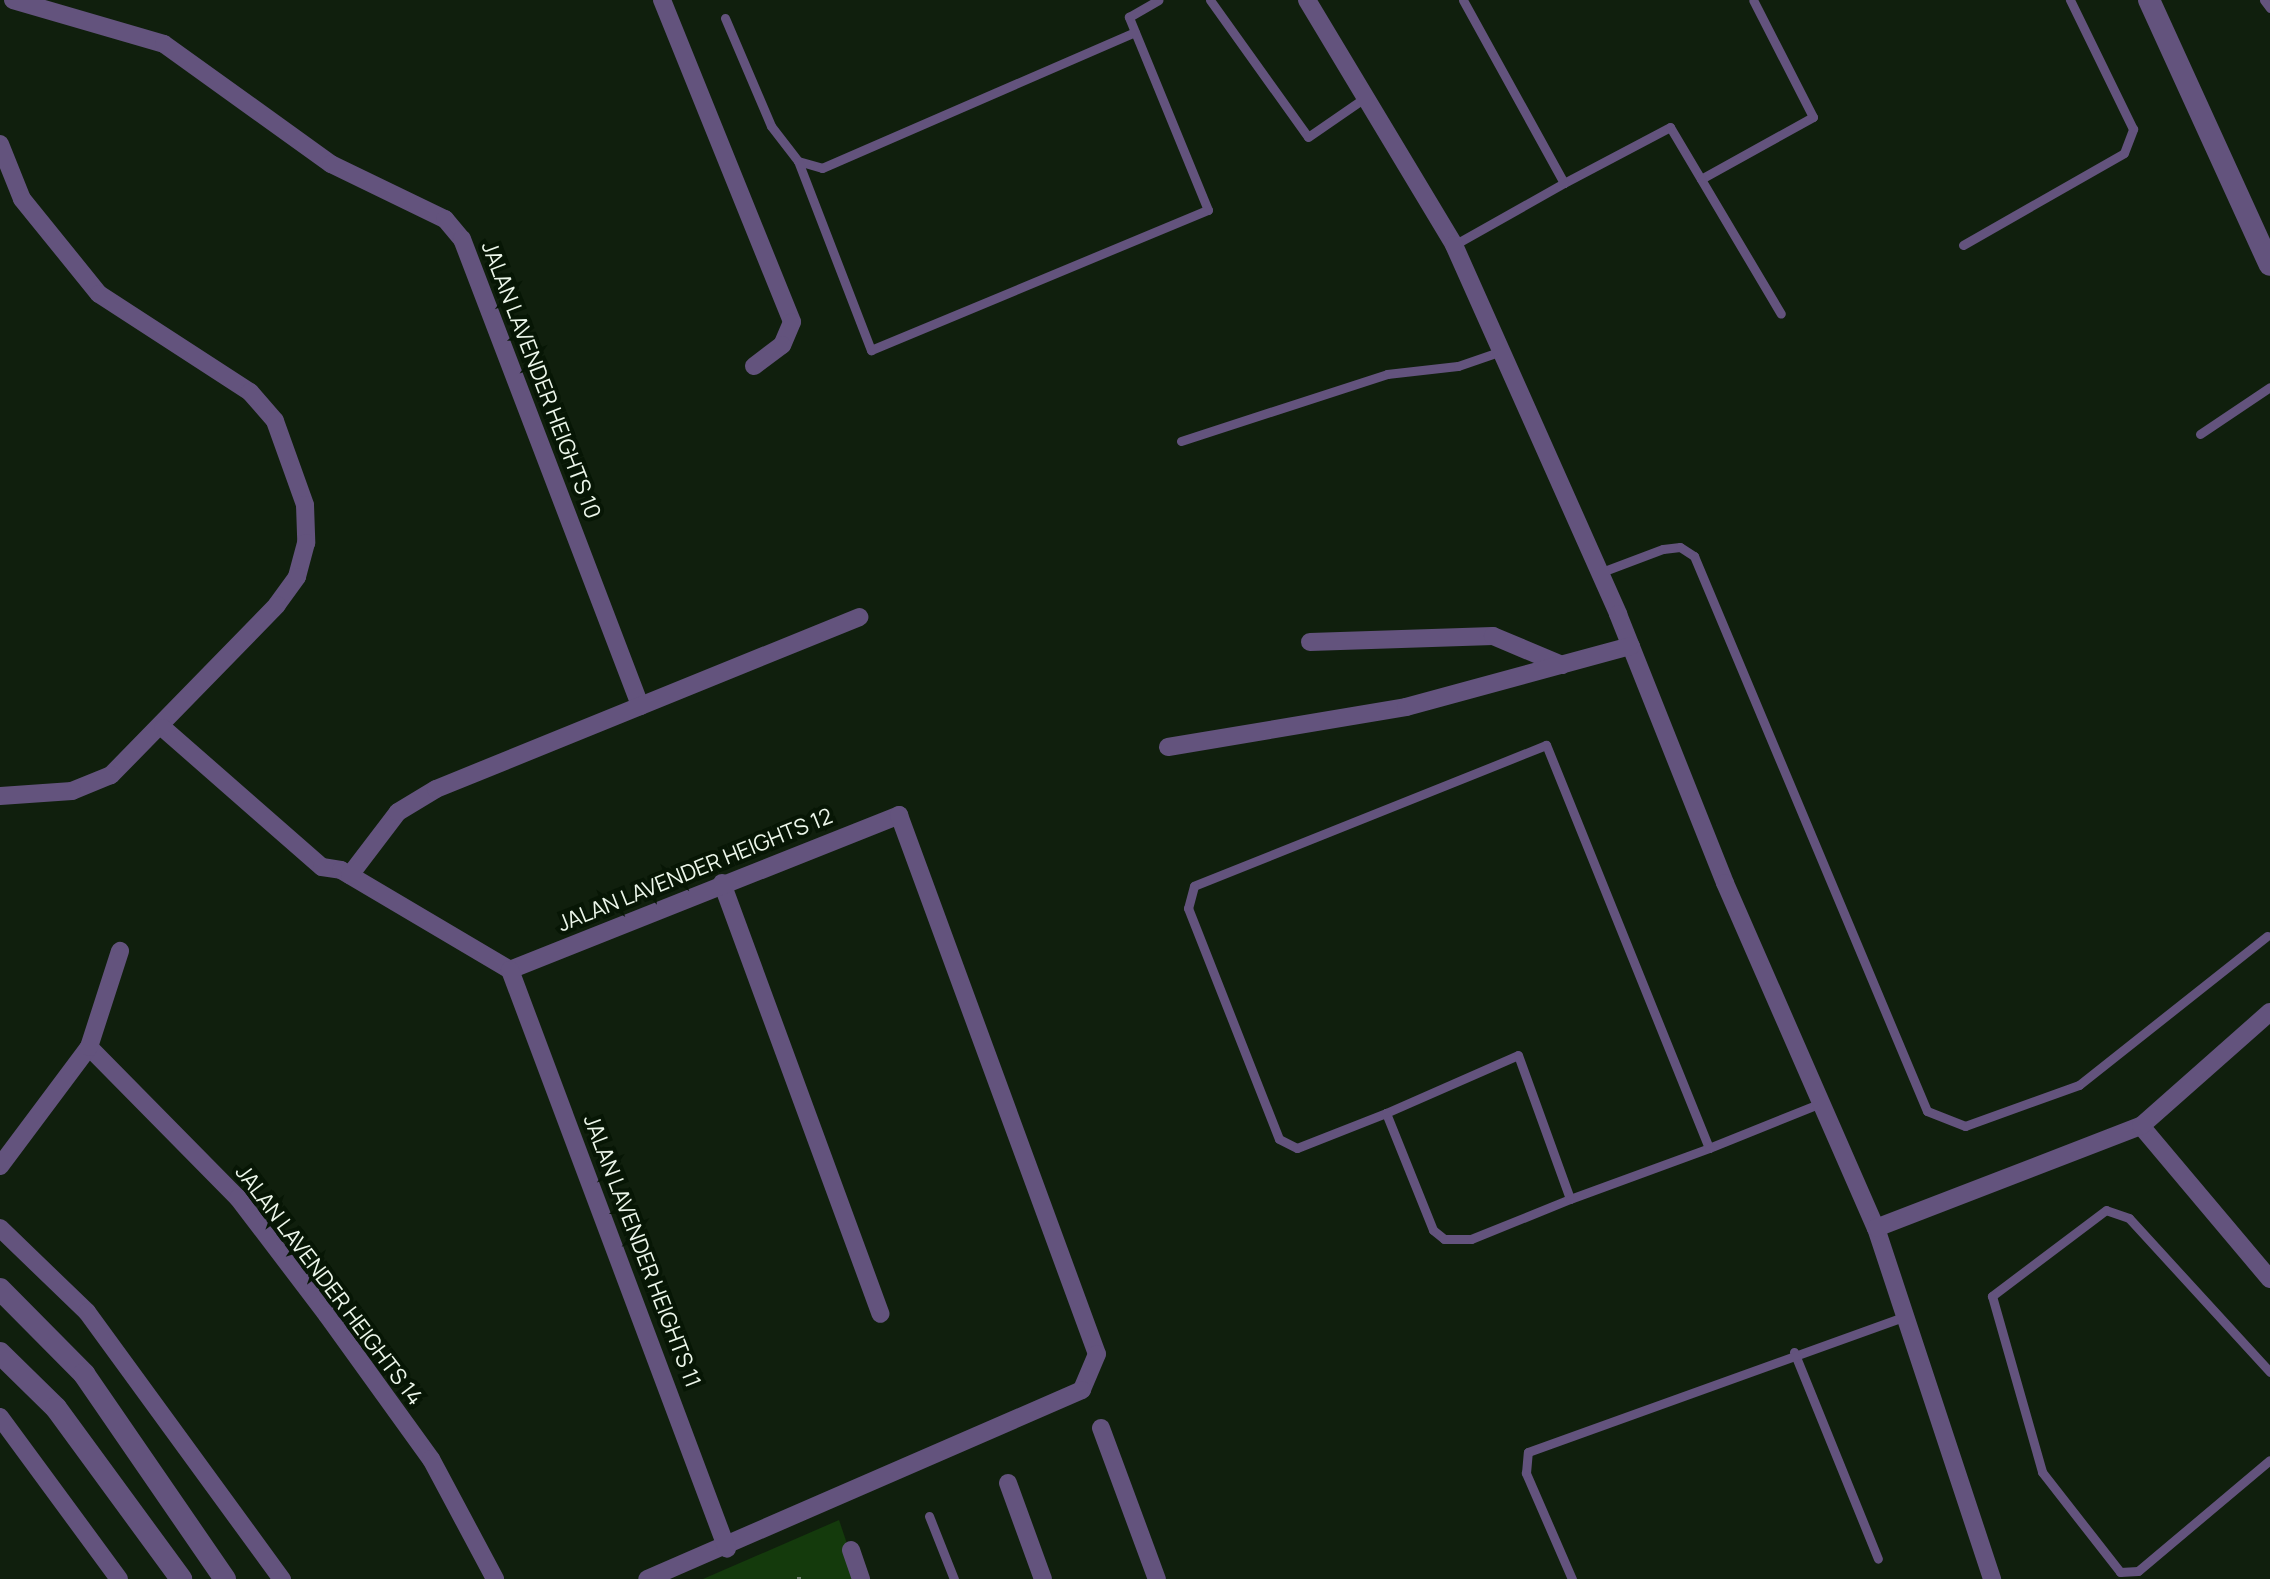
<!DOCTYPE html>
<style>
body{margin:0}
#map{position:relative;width:2270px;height:1579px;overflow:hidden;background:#101f0d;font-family:Manrope,sans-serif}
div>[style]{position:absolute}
.green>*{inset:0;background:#143a0c}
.path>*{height:4px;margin-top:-2px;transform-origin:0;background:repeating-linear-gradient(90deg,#727f70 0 4px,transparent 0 8px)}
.service>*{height:9px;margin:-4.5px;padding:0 4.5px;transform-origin:4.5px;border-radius:4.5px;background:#63537d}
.minor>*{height:18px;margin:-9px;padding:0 9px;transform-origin:9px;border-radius:9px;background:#63537d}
.tertiary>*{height:22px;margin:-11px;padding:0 11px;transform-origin:11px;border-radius:11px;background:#63537d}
span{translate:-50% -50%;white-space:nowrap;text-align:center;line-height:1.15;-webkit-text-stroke:8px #071605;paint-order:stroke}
.street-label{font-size:22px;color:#edf7eb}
</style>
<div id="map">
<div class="green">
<i style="clip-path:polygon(839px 1520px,859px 1579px,703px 1579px)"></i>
</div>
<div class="path">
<i style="left:797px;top:1579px;width:5px"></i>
</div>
<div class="service">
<i style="left:1210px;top:0;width:168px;rotate:54.4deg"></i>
<i style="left:1308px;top:137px;width:70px;rotate:-34.6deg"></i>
<i style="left:2264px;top:0;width:10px;rotate:53deg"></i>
<i style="left:725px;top:18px;width:117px;rotate:66.9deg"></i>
<i style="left:771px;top:126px;width:44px;rotate:52.4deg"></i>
<i style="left:798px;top:161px;width:25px;rotate:16deg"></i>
<i style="left:822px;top:168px;width:341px;rotate:-23.5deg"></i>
<i style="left:798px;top:161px;width:203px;rotate:68.9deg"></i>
<i style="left:871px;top:350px;width:365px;rotate:-22.6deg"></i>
<i style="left:1208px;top:210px;width:209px;rotate:-112.3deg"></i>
<i style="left:1129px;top:17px;width:34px;rotate:-30deg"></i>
<i style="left:1701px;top:179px;width:128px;rotate:-29deg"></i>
<i style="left:1813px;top:117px;width:131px;rotate:-117.1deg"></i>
<i style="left:1564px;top:183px;width:120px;rotate:-27.8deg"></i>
<i style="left:1670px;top:127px;width:217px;rotate:59.3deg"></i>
<i style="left:1454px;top:245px;width:126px;rotate:-29.4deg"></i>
<i style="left:1564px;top:183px;width:209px;rotate:-118.9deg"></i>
<i style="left:1963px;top:245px;width:185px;rotate:-29.7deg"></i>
<i style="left:2124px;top:153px;width:26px;rotate:-69deg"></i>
<i style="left:2133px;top:129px;width:144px;rotate:-116deg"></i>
<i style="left:2200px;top:434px;width:84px;rotate:-33.9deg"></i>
<i style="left:1181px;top:441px;width:217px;rotate:-18deg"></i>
<i style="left:1387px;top:374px;width:71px;rotate:-6.4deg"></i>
<i style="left:1458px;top:366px;width:43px;rotate:-18.9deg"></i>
<i style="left:1599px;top:573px;width:68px;rotate:-20.6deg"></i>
<i style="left:1663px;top:549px;width:17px;rotate:-7deg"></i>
<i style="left:1680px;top:547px;width:17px;rotate:33deg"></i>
<i style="left:1694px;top:556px;width:602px;rotate:67.23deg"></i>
<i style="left:1927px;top:1111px;width:41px;rotate:21.5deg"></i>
<i style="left:1965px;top:1126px;width:121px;rotate:-19.8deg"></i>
<i style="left:2079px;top:1085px;width:240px;rotate:-38.4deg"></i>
<i style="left:1386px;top:1113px;width:144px;rotate:-23.7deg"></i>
<i style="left:1518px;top:1055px;width:153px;rotate:70.1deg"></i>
<i style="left:1709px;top:1148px;width:435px;rotate:-112deg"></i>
<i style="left:1546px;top:745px;width:379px;rotate:158.2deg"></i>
<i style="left:1194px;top:886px;width:23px;rotate:105deg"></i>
<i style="left:1188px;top:908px;width:248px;rotate:68.5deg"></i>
<i style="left:1279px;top:1139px;width:20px;rotate:27deg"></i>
<i style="left:1297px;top:1148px;width:96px;rotate:-21.5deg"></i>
<i style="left:1386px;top:1113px;width:126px;rotate:68.1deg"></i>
<i style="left:1433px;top:1230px;width:14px;rotate:39deg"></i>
<i style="left:1444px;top:1239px;width:27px"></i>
<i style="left:1471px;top:1239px;width:107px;rotate:-22deg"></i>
<i style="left:1570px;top:1199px;width:148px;rotate:-20.1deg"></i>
<i style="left:1709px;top:1148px;width:121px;rotate:-21.9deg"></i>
<i style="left:1794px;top:1352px;width:223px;rotate:67.9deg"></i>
<i style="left:2270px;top:1372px;width:209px;rotate:-132.5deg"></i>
<i style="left:2129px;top:1218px;width:24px;rotate:-161deg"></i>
<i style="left:2106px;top:1210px;width:143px;rotate:143deg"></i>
<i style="left:1992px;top:1296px;width:183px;rotate:74.1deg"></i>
<i style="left:2042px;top:1472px;width:127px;rotate:52deg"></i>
<i style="left:2120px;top:1572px;width:18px;rotate:-3deg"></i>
<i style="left:2138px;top:1571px;width:172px;rotate:-40.1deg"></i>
<i style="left:929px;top:1516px;width:68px;rotate:68.4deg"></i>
<i style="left:1572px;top:1579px;width:116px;rotate:-113.5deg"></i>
<i style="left:1526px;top:1473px;width:21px;rotate:-85deg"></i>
<i style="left:1528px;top:1452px;width:401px;rotate:-19.8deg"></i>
</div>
<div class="minor">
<i style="left:13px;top:0;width:157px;rotate:16.2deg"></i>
<i style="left:164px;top:44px;width:206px;rotate:35.7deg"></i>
<i style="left:331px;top:164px;width:127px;rotate:25.8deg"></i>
<i style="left:445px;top:219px;width:26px;rotate:50deg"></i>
<i style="left:462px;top:239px;width:500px;rotate:69.1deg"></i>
<i style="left:662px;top:0;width:347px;rotate:68deg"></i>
<i style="left:792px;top:322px;width:25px;rotate:113deg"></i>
<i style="left:782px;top:345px;width:35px;rotate:143deg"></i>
<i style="left:1307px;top:0;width:286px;rotate:59deg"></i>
<i style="left:1454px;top:245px;width:404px;rotate:66deg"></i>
<i style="left:1618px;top:614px;width:289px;rotate:68.3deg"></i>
<i style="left:1725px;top:883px;width:377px;rotate:66.4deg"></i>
<i style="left:1876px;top:1228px;width:370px;rotate:71.7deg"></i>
<i style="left:0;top:144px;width:59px;rotate:68.2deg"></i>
<i style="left:22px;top:199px;width:122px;rotate:51deg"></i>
<i style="left:99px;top:294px;width:180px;rotate:33deg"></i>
<i style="left:250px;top:392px;width:38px;rotate:49deg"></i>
<i style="left:275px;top:421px;width:89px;rotate:70.3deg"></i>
<i style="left:305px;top:505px;width:38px;rotate:88deg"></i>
<i style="left:306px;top:543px;width:35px;rotate:105deg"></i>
<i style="left:297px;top:577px;width:34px;rotate:126deg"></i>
<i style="left:277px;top:605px;width:238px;rotate:134.3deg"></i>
<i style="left:111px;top:775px;width:42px;rotate:157.7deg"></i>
<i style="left:72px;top:791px;width:72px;rotate:176deg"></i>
<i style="left:1310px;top:642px;width:183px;rotate:-1.9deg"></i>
<i style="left:1493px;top:636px;width:75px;rotate:22.8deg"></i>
<i style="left:163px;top:728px;width:211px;rotate:41.2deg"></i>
<i style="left:322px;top:867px;width:19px;rotate:9deg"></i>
<i style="left:341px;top:870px;width:196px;rotate:30.6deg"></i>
<i style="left:1168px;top:747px;width:241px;rotate:-9.5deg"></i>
<i style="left:1406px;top:707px;width:233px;rotate:-15.2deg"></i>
<i style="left:350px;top:875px;width:79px;rotate:-52.7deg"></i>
<i style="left:398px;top:812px;width:44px;rotate:-31.2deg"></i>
<i style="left:436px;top:789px;width:457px;rotate:-22.1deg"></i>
<i style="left:722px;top:883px;width:459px;rotate:69.8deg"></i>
<i style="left:510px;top:970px;width:419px;rotate:-21.7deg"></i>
<i style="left:899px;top:815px;width:574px;rotate:69.83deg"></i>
<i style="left:1097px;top:1354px;width:39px;rotate:113deg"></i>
<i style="left:1082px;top:1390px;width:474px;rotate:156.5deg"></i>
<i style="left:510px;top:970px;width:618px;rotate:69.45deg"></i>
<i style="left:89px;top:1047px;width:212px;rotate:45.4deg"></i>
<i style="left:238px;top:1198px;width:147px;rotate:52.7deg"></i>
<i style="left:327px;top:1315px;width:178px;rotate:54.2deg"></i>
<i style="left:431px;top:1459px;width:136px;rotate:61.9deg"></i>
<i style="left:2141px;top:1126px;width:200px;rotate:49.9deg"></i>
<i style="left:0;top:1166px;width:149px;rotate:-53.2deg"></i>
<i style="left:89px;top:1047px;width:101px;rotate:-72.1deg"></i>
<i style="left:0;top:1228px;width:121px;rotate:44deg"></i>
<i style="left:87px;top:1312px;width:331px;rotate:53.9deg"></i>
<i style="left:1876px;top:1228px;width:284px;rotate:-21.1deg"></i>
<i style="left:2141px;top:1126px;width:172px;rotate:-41.5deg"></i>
<i style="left:0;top:1417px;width:201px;rotate:53.7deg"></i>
<i style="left:1101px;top:1428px;width:161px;rotate:69.7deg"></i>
<i style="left:1008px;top:1483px;width:102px;rotate:70deg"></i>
<i style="left:851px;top:1550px;width:31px;rotate:71deg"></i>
</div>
<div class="tertiary">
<i style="left:2149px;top:0;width:291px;rotate:65.5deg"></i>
<i style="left:0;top:1289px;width:120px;rotate:45.3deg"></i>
<i style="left:84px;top:1374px;width:249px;rotate:55.5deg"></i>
<i style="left:0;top:1353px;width:78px;rotate:44.5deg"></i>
<i style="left:56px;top:1408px;width:212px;rotate:53.8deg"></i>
</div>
<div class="street-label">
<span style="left:541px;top:380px;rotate:69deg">JALAN LAVENDER HEIGHTS 10</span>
<span style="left:695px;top:870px;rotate:-22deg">JALAN LAVENDER HEIGHTS 12</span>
<span style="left:642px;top:1251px;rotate:69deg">JALAN LAVENDER HEIGHTS 11</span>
<span style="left:329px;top:1285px;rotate:53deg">JALAN LAVENDER HEIGHTS 14</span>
</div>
</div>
